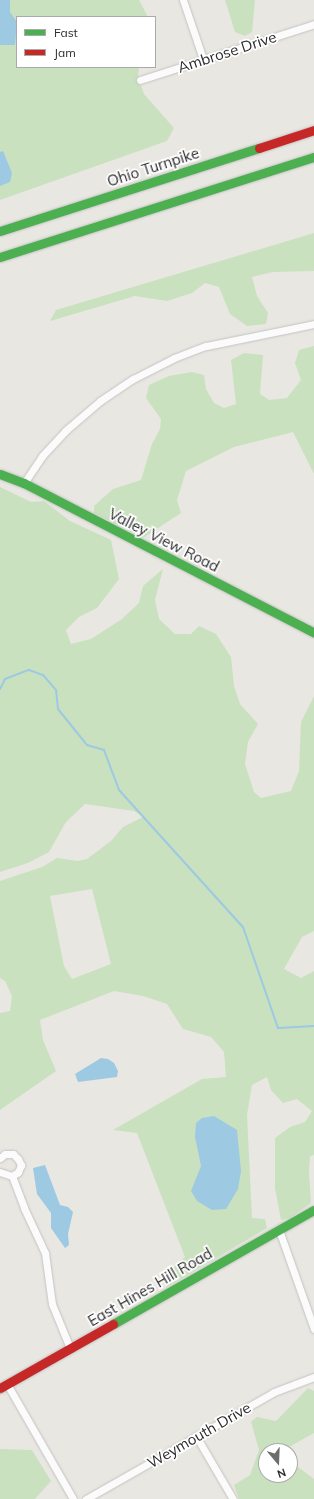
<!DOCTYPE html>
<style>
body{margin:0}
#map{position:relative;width:314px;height:1499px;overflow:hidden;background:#e9e7e2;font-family:Mulish,sans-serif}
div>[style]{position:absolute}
.green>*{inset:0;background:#c9e1bf}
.water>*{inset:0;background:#9dc9e3}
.stream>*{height:2px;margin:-1px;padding:0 1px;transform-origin:1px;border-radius:1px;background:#9dc9e3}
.roads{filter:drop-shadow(0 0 1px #c3c3c2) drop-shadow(0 0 1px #c3c3c2)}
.street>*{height:7px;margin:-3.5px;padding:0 3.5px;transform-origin:3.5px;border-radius:3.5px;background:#fcfbfb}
.fast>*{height:9px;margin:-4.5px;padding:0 4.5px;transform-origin:4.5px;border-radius:4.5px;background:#4caf50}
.jam>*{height:9px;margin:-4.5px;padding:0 4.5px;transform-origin:4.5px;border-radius:4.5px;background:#c62828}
span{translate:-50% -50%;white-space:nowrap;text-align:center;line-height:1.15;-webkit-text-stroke:3.5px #fff;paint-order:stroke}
.street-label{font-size:15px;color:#2b2b2b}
.legend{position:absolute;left:16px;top:16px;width:140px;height:52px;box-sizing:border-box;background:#fff;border:1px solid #aaa;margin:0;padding:5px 7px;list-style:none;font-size:12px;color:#2b2b2b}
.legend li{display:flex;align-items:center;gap:8px;height:20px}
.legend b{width:20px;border:1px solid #aaa}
.north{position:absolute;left:258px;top:1443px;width:40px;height:40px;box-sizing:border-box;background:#fff;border:1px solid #aaa;border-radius:50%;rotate:161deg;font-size:11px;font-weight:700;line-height:16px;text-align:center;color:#2b2b2b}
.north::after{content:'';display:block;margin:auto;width:14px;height:18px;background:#6e6d6b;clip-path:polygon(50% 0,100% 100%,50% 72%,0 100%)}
</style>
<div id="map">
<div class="green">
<i style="clip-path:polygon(0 0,139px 0,148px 17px,17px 17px,17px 67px,139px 67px,138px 77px,144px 94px,174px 128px,167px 141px,0 200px)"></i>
<i style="clip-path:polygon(225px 0,255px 0,252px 32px,245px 36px,235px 32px)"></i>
<i style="clip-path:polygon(314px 233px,314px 271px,273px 272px,252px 277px,257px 296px,268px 313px,266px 324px,247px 326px,230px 314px,219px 287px,205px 283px,192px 293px,167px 301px,135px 296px,50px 321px,56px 310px)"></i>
<i style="clip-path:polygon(314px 346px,314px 474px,293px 432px,234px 447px,186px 471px,177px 500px,181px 513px,143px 538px,94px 513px,94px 506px,113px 489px,141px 480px,152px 444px,160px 429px,161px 419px,146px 398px,149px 385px,169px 376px,192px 372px,204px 375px,206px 389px,214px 403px,224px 408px,236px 404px,231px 360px,244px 353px,263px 355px,260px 394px,269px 400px,287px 398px,301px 380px,295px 363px,299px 350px)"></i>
<i style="clip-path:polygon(evenodd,0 487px,31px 502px,44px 501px,70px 521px,111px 540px,119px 579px,97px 608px,79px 617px,66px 630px,71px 644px,91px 639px,122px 619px,139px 603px,143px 586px,163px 569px,155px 600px,159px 619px,175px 634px,191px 634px,199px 626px,216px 634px,231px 657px,234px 686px,240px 704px,258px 724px,248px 742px,245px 764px,254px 792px,261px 798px,291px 791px,299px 771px,301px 722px,314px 696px,314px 931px,302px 937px,284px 969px,301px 978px,314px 971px,314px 1155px,310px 1156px,309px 1172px,311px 1203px,290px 1218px,281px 1220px,275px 1188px,275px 1138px,290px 1127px,305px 1122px,312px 1111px,297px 1099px,283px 1103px,271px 1090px,267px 1077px,252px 1085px,247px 1115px,252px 1218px,265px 1219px,267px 1228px,167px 1287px,162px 1278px,185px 1257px,137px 1133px,113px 1130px,202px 1079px,226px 1077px,224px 1052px,211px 1037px,183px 1029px,167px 1004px,143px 996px,114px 991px,40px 1020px,43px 1040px,56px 1071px,0 1110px,0 1013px,10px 1011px,12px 996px,5px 981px,0 978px,0 881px,42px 867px,57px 858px,78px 861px,87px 859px,111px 841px,123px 827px,143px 817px,134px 811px,85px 804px,66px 822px,49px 852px,28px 863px,0 872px,0 487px,92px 889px,111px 964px,72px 979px,64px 966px,50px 896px,92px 889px)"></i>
<i style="clip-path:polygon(308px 1388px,314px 1391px,314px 1433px,289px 1447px,287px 1451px,266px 1451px,266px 1475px,290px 1475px,290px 1461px,314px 1479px,314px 1499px,239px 1499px,234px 1485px,250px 1475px,259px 1450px,251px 1422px,257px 1417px,276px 1421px)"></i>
<i style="clip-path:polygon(0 1449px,32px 1450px,51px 1481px,35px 1499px,0 1499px)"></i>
</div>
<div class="water">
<i style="clip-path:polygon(0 0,10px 0,10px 12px,17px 22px,15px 45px,0 45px)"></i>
<i style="clip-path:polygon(3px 151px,12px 173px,10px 182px,0 186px,0 152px)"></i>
<i style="clip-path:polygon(101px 1058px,108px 1059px,114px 1063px,118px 1071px,117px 1077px,78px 1082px,75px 1074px)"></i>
<i style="clip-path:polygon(214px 1116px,237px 1130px,241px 1171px,238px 1189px,226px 1209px,212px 1210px,197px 1201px,191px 1191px,201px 1166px,195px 1137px,196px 1123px,202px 1118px)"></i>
<i style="clip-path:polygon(45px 1165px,60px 1205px,68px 1207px,73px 1212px,68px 1234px,69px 1245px,65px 1248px,51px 1228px,51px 1213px,37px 1194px,33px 1168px)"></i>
</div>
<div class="stream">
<i style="left:0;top:689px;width:11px;rotate:-63deg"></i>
<i style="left:5px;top:679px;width:26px;rotate:-21deg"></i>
<i style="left:29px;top:670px;width:15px;rotate:20deg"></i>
<i style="left:43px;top:675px;width:20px;rotate:49deg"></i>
<i style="left:56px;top:690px;width:19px;rotate:84deg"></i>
<i style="left:58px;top:709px;width:46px;rotate:51.1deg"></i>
<i style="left:87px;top:745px;width:18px;rotate:16deg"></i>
<i style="left:104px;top:750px;width:43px;rotate:69.4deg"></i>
<i style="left:119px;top:790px;width:185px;rotate:47.9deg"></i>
<i style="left:243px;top:927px;width:107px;rotate:70.9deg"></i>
<i style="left:278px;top:1028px;width:36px;rotate:-3deg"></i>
</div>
<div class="roads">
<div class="street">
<i style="left:183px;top:0;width:62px;rotate:71.3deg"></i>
<i style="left:140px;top:80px;width:183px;rotate:-17.8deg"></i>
<i style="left:24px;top:483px;width:32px;rotate:-56deg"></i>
<i style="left:42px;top:456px;width:34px;rotate:-47deg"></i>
<i style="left:65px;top:431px;width:46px;rotate:-40.6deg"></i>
<i style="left:100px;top:401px;width:40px;rotate:-34deg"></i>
<i style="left:133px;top:379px;width:46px;rotate:-27.1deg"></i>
<i style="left:174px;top:358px;width:34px;rotate:-21deg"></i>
<i style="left:206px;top:346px;width:110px;rotate:-11.5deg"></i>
<i style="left:0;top:1158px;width:6px;rotate:-39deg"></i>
<i style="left:5px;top:1154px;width:8px"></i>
<i style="left:13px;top:1154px;width:7px;rotate:45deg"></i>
<i style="left:18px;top:1159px;width:7px;rotate:63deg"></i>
<i style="left:21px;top:1165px;width:8px;rotate:113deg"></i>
<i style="left:18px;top:1172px;width:7px;rotate:146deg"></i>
<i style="left:12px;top:1176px;width:13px;rotate:-162deg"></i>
<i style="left:12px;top:1176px;width:34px;rotate:69deg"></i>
<i style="left:24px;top:1208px;width:50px;rotate:65deg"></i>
<i style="left:45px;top:1253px;width:51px;rotate:82.2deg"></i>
<i style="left:52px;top:1304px;width:48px;rotate:67.8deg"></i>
<i style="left:279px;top:1230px;width:105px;rotate:70.5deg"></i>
<i style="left:7px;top:1384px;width:133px;rotate:60.1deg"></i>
<i style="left:196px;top:1436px;width:73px;rotate:59.6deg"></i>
<i style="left:86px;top:1499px;width:216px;rotate:-29.6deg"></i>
<i style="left:274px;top:1392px;width:43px;rotate:-20.6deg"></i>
</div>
<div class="fast">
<i style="left:0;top:231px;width:272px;rotate:-17.8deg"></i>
<i style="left:0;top:257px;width:330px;rotate:-17.7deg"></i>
<i style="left:0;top:474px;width:26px;rotate:21deg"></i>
<i style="left:24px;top:483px;width:326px;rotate:27.3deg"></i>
<i style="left:113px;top:1324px;width:231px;rotate:-29.6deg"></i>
</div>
<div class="jam">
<i style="left:259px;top:148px;width:58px;rotate:-18.1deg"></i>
<i style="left:0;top:1388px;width:130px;rotate:-29.5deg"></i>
</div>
</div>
<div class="street-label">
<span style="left:227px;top:52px;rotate:-18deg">Ambrose Drive</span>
<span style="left:153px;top:167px;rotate:-18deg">Ohio Turnpike</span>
<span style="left:164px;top:540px;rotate:27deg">Valley View Road</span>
<span style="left:150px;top:1287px;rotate:-30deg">East Hines Hill Road</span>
<span style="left:199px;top:1435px;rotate:-30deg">Weymouth Drive</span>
</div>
<ul class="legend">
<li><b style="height:5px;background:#4caf50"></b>Fast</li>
<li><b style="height:5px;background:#c62828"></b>Jam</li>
</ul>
<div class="north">N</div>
</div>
